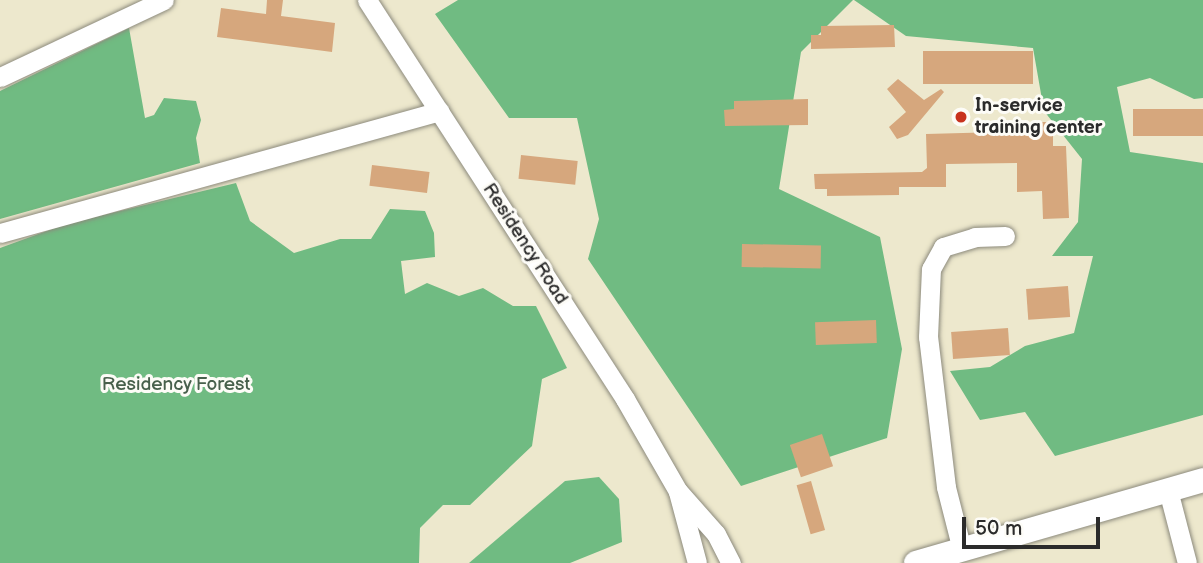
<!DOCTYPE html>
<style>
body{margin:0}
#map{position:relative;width:1203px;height:563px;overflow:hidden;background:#ede8cd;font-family:"Balsamiq Sans",sans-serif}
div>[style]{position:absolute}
.forest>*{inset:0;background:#70bb82}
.building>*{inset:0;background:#d6a77d;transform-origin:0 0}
.roads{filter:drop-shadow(0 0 2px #8c8a7c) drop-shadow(0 0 2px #8c8a7c)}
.minor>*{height:19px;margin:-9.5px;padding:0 9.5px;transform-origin:9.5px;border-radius:9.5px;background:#fff}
.major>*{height:24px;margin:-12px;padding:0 12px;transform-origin:12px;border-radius:12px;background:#fff}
.dots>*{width:19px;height:19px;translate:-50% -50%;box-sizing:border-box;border:4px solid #fdfcf7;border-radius:50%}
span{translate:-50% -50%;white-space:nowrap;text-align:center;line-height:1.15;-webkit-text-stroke:6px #fdfcf7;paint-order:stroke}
.poi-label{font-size:19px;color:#2b2b2b;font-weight:700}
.left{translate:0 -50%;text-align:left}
.street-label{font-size:19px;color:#2b2b2b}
.park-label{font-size:19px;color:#48604c}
.scale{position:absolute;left:962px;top:517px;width:138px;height:32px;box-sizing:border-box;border:4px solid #2b2b2b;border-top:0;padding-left:9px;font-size:21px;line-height:24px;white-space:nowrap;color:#2b2b2b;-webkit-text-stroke:5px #fdfcf7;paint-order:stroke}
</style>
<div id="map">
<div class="forest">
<i style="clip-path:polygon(458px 0,853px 0,801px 52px,779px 189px,880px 237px,902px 349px,887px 438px,741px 486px,588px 259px,599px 219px,577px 118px,509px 118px,435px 14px)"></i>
<i style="clip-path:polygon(854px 0,1203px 0,1203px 98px,1194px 99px,1150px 78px,1117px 87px,1130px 152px,1203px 163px,1203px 415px,1055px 456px,1025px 412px,980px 420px,950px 371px,990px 367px,1025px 346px,1074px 333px,1093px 256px,1052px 256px,1078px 222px,1082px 159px,1044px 111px,1033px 48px,906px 36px)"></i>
<i style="clip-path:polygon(129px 28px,145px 118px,154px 115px,164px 98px,196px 101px,201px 120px,196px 138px,200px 163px,0 219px,0 91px)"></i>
<i style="clip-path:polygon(236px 183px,250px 221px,294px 253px,340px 239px,371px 239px,390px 209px,425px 211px,434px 233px,435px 257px,401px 261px,405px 294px,427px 283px,459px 296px,483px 288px,513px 306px,536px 306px,567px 368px,542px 379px,532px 446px,470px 505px,443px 505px,420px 528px,419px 563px,0 563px,0 248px,66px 224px)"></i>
<i style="clip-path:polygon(599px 477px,619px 499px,622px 542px,570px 563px,469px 563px,565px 481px)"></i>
</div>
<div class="building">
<i style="clip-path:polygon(267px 0,283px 0,281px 16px,335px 23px,332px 52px,217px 37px,221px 8px,266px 14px)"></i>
<i style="clip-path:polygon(894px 25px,895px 47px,811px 49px,811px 35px,821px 35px,821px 26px)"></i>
<i style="left:1033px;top:51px;width:33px;height:110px;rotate:90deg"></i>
<i style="clip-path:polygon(898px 79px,924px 100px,941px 89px,944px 92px,908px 135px,897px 139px,889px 127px,906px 112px,887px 89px)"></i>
<i style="clip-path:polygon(808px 99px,808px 125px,725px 126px,724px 110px,734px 109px,734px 101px)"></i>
<i style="left:1203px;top:109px;width:27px;height:70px;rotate:90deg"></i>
<i style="clip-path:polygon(1035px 122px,1053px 122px,1053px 146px,1066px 146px,1069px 218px,1043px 219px,1042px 191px,1017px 192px,1017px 163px,946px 164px,946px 187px,899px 187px,899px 195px,827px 196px,827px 189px,815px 189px,814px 174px,922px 172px,927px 168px,926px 134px,1035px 131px)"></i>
<i style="left:521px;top:155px;width:57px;height:24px;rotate:6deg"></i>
<i style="left:372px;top:165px;width:58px;height:21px;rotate:7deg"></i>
<i style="left:742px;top:244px;width:79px;height:23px;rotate:1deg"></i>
<i style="left:1068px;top:286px;width:31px;height:42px;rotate:86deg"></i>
<i style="left:876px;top:320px;width:23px;height:61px;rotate:88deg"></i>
<i style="left:1008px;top:328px;width:27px;height:57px;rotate:86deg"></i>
<i style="left:822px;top:434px;width:34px;height:34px;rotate:71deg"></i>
<i style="left:811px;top:481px;width:51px;height:15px;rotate:74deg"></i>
</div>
<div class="roads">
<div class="minor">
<i style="left:367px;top:0;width:475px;rotate:57.1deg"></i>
<i style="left:625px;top:399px;width:106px;rotate:60.1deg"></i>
<i style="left:678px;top:491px;width:57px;rotate:48.5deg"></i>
<i style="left:716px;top:534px;width:33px;rotate:63deg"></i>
<i style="left:0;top:77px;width:181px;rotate:-25.2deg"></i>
<i style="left:0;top:233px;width:456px;rotate:-15.5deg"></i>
<i style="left:1168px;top:490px;width:75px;rotate:75.4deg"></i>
<i style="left:678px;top:492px;width:73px;rotate:75deg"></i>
<i style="left:962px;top:550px;width:65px;rotate:-104.3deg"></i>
<i style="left:946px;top:487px;width:151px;rotate:-96.8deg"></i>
<i style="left:928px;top:337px;width:68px;rotate:-87.5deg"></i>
<i style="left:931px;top:269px;width:25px;rotate:-61deg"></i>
<i style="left:943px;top:247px;width:34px;rotate:-17deg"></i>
<i style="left:975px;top:237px;width:30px;rotate:-2deg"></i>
</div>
<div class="major">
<i style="left:916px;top:563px;width:299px;rotate:-16.1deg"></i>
</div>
</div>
<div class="dots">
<i style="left:961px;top:117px;background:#c8321e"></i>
</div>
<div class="poi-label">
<span class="left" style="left:975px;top:117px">In-service<br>training center</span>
</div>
<div class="street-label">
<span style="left:525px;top:244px;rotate:57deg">Residency Road</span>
</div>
<div class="park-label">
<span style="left:176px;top:385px">Residency Forest</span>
</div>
<div class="scale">50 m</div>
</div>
